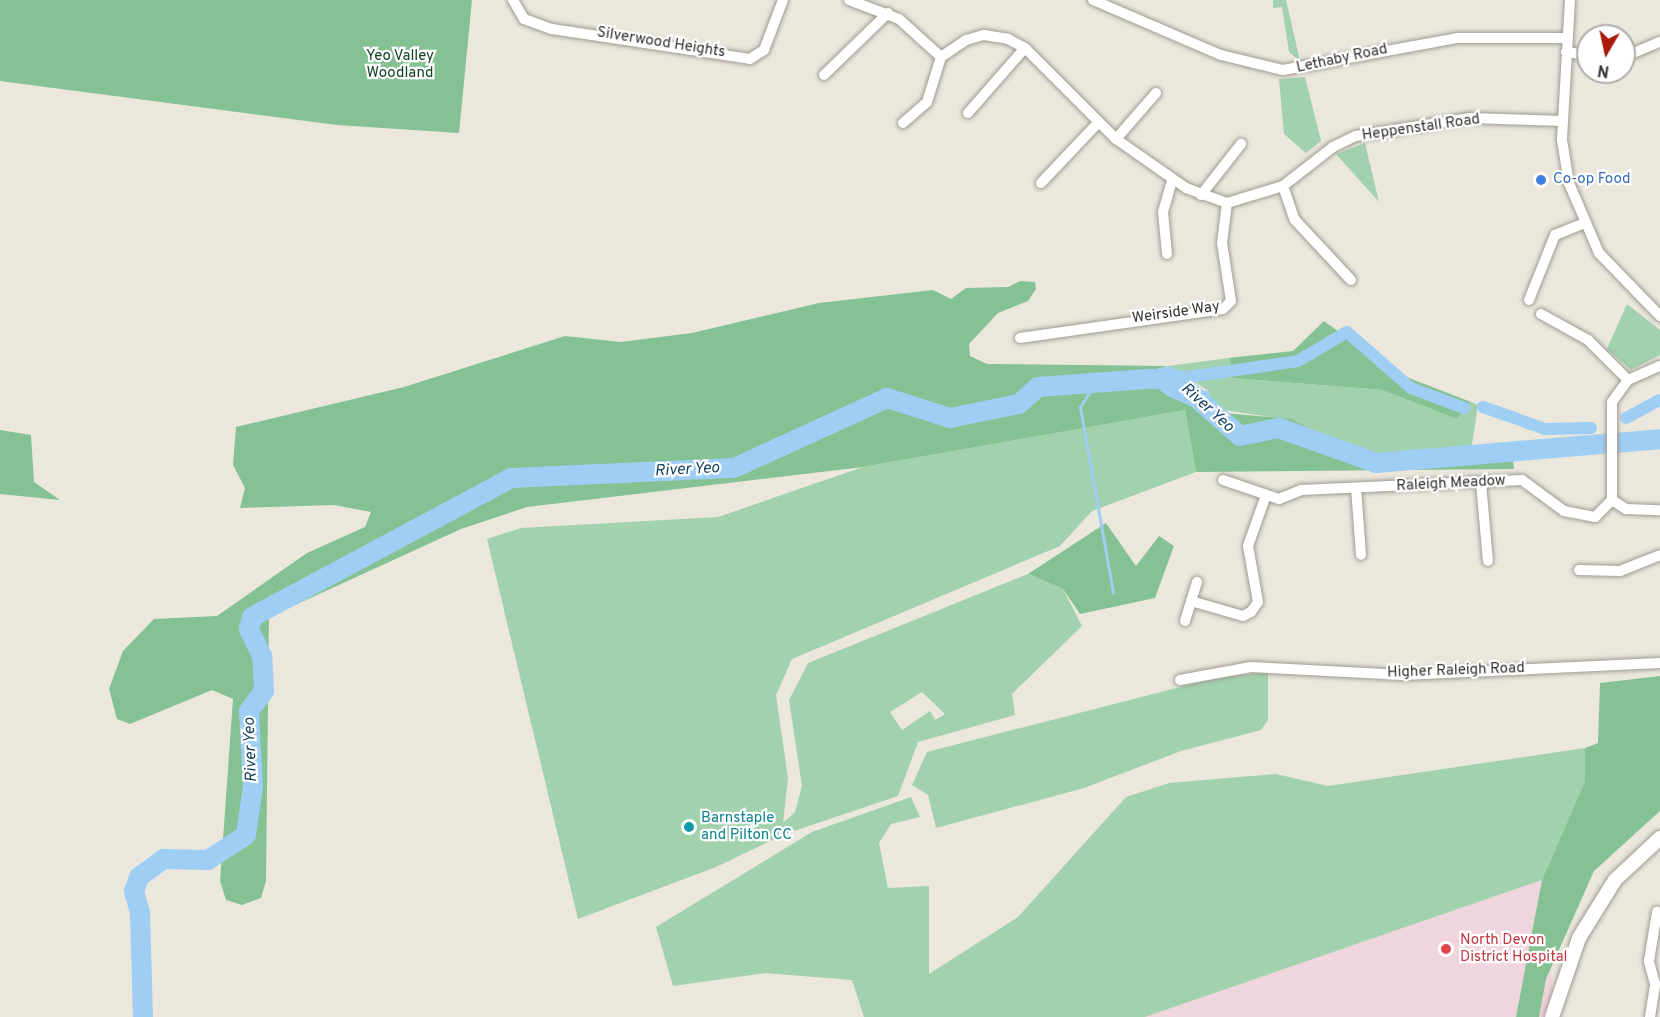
<!DOCTYPE html>
<style>
body{margin:0}
#map{position:relative;width:1660px;height:1017px;overflow:hidden;background:#ebe7dd;font-family:Overpass,sans-serif}
div>[style]{position:absolute}
.medical>*{inset:0;background:#efd5dd}
.green>*{inset:0;background:#a2d1ad}
.forest>*{inset:0;background:#84c294}
.water>*{inset:0;background:#9fcef4}
.stream>*{height:3px;margin:-1.5px;padding:0 1.5px;transform-origin:1.5px;border-radius:1.5px;background:#9fcef4}
.canal>*{height:12px;margin:-6px;padding:0 6px;transform-origin:6px;border-radius:6px;background:#9fcef4}
.river>*{height:20px;margin:-10px;padding:0 10px;transform-origin:10px;border-radius:10px;background:#9fcef4}
.roads{filter:drop-shadow(0 0 2px #9f9b91) drop-shadow(0 0 2px #9f9b91)}
.minor>*{height:10px;margin:-5px;padding:0 5px;transform-origin:5px;border-radius:5px;background:#fff}
.major>*{height:14px;margin:-7px;padding:0 7px;transform-origin:7px;border-radius:7px;background:#fff}
.dots>*{width:16px;height:16px;translate:-50% -50%;box-sizing:border-box;border:3px solid #fff;border-radius:50%}
span{translate:-50% -50%;white-space:nowrap;text-align:center;line-height:1.15;-webkit-text-stroke:4.5px #fff;paint-order:stroke}
.street-label{font-size:15px;color:#34322e}
.park-label{font-size:15px;color:#124122}
.shop-label{font-size:15px;color:#366cbe}
.left{translate:0 -50%;text-align:left}
.culture-label{font-size:15px;color:#0d838f}
.health-label{font-size:15px;color:#be3a42}
.water-label{font-size:16px;color:#103d5d;font-style:italic}
.north{position:absolute;left:1576px;top:24px;width:60px;height:60px;box-sizing:border-box;background:#fff;border:2px solid #aeadab;border-radius:50%;rotate:189deg;font-size:16px;font-weight:700;line-height:24px;text-align:center;color:#34322e}
.north::after{content:'';display:block;margin:auto;width:21px;height:27px;background:#aa1909;clip-path:polygon(50% 0,100% 100%,50% 72%,0 100%)}
</style>
<div id="map">
<div class="medical">
<i style="clip-path:polygon(1542px 880px,1556px 1017px,1145px 1017px)"></i>
</div>
<div class="green">
<i style="clip-path:polygon(1273px 0,1286px 0,1300px 61px,1289px 52px,1282px 7px,1273px 8px)"></i>
<i style="clip-path:polygon(1305px 77px,1321px 141px,1306px 153px,1284px 134px,1279px 79px)"></i>
<i style="clip-path:polygon(1365px 143px,1379px 202px,1336px 154px)"></i>
<i style="clip-path:polygon(1627px 304px,1660px 330px,1660px 355px,1631px 370px,1607px 349px)"></i>
<i style="clip-path:polygon(1229px 358px,1233px 378px,1382px 390px,1457px 419px,1471px 402px,1478px 405px,1471px 451px,1371px 458px,1291px 420px,1211px 408px,1209px 391px,1168px 366px)"></i>
<i style="clip-path:polygon(evenodd,1185px 410px,1196px 472px,1092px 511px,1060px 546px,792px 659px,776px 695px,788px 778px,783px 823px,795px 812px,802px 786px,789px 700px,808px 663px,1028px 574px,1063px 589px,1082px 626px,1012px 694px,1015px 715px,918px 742px,898px 796px,785px 834px,716px 867px,578px 919px,487px 539px,521px 528px,718px 517px,863px 467px,1185px 410px,922px 692px,945px 714px,935px 720px,930px 711px,902px 730px,890px 712px,922px 692px)"></i>
<i style="clip-path:polygon(1268px 672px,1268px 720px,1261px 730px,1181px 751px,1084px 788px,936px 828px,928px 795px,912px 785px,927px 752px,1215px 678px)"></i>
<i style="clip-path:polygon(1585px 748px,1585px 781px,1542px 880px,1145px 1017px,864px 1017px,852px 980px,765px 973px,673px 986px,656px 927px,812px 832px,911px 797px,920px 817px,891px 824px,879px 843px,888px 888px,929px 886px,929px 974px,1018px 917px,1126px 797px,1169px 783px,1276px 774px,1328px 786px)"></i>
</div>
<div class="forest">
<i style="clip-path:polygon(0 0,472px 0,459px 133px,337px 125px,0 81px)"></i>
<i style="clip-path:polygon(1020px 281px,1035px 282px,1036px 289px,1028px 301px,998px 313px,969px 344px,970px 356px,987px 364px,1168px 366px,1138px 374px,1202px 411px,1291px 419px,1369px 458px,1512px 451px,1514px 469px,1196px 472px,1185px 410px,863px 467px,527px 507px,461px 529px,269px 617px,266px 881px,261px 898px,242px 905px,226px 900px,220px 881px,233px 699px,212px 690px,130px 724px,117px 719px,109px 689px,123px 651px,154px 619px,217px 616px,307px 553px,365px 527px,371px 512px,334px 505px,240px 508px,245px 488px,233px 465px,236px 427px,404px 387px,565px 336px,621px 342px,692px 333px,819px 303px,933px 290px,951px 299px,966px 288px,1008px 287px)"></i>
<i style="clip-path:polygon(1324px 321px,1396px 373px,1471px 402px,1457px 419px,1382px 390px,1233px 378px,1229px 358px,1293px 351px)"></i>
<i style="clip-path:polygon(0 430px,31px 435px,34px 482px,60px 500px,0 494px)"></i>
<i style="clip-path:polygon(1106px 523px,1136px 566px,1159px 536px,1174px 546px,1155px 598px,1080px 614px,1063px 589px,1028px 574px)"></i>
<i style="clip-path:polygon(1660px 676px,1660px 811px,1594px 871px,1546px 979px,1539px 1017px,1516px 1017px,1542px 880px,1585px 781px,1585px 748px,1598px 743px,1600px 683px)"></i>
</div>
<div class="water">
<i style="clip-path:polygon(1169px 366px,1186px 377px,1190px 389px,1209px 391px,1211px 408px,1202px 411px,1168px 396px,1137px 374px)"></i>
</div>
<div class="stream">
<i style="left:1095px;top:383px;width:28px;rotate:122deg"></i>
<i style="left:1080px;top:407px;width:189px;rotate:79.9deg"></i>
</div>
<div class="canal">
<i style="left:1175px;top:379px;width:124px;rotate:-8.3deg"></i>
<i style="left:1298px;top:361px;width:57px;rotate:-30.6deg"></i>
<i style="left:1347px;top:332px;width:85px;rotate:41.2deg"></i>
<i style="left:1411px;top:388px;width:57px;rotate:20.7deg"></i>
<i style="left:1483px;top:407px;width:66px;rotate:19.5deg"></i>
<i style="left:1545px;top:429px;width:46px;rotate:-1.2deg"></i>
<i style="left:1626px;top:418px;width:38px;rotate:-28deg"></i>
</div>
<div class="river">
<i style="left:143px;top:1017px;width:104px;rotate:-91.7deg"></i>
<i style="left:140px;top:913px;width:23px;rotate:-105deg"></i>
<i style="left:134px;top:891px;width:15px;rotate:-70deg"></i>
<i style="left:139px;top:877px;width:31px;rotate:-36deg"></i>
<i style="left:164px;top:859px;width:44px;rotate:1.3deg"></i>
<i style="left:208px;top:860px;width:45px;rotate:-33.3deg"></i>
<i style="left:246px;top:835px;width:49px;rotate:-81.9deg"></i>
<i style="left:253px;top:786px;width:75px;rotate:-93.1deg"></i>
<i style="left:249px;top:711px;width:25px;rotate:-53deg"></i>
<i style="left:264px;top:691px;width:35px;rotate:-93deg"></i>
<i style="left:262px;top:656px;width:30px;rotate:-116deg"></i>
<i style="left:249px;top:629px;width:12px;rotate:-76deg"></i>
<i style="left:252px;top:617px;width:294px;rotate:-28.2deg"></i>
<i style="left:511px;top:478px;width:223px;rotate:-2.6deg"></i>
<i style="left:734px;top:468px;width:168px;rotate:-24.6deg"></i>
<i style="left:887px;top:398px;width:66px;rotate:17.6deg"></i>
<i style="left:950px;top:418px;width:70px;rotate:-11.5deg"></i>
<i style="left:1019px;top:404px;width:25px;rotate:-42deg"></i>
<i style="left:1038px;top:387px;width:109px;rotate:-4.2deg"></i>
<i style="left:1147px;top:379px;width:28px"></i>
<i style="left:1175px;top:379px;width:86px;rotate:41.2deg"></i>
<i style="left:1240px;top:436px;width:40px;rotate:-12deg"></i>
<i style="left:1279px;top:428px;width:103px;rotate:19.8deg"></i>
<i style="left:1376px;top:463px;width:285px;rotate:-4.8deg"></i>
</div>
<div class="roads">
<div class="minor">
<i style="left:513px;top:0;width:22px;rotate:60deg"></i>
<i style="left:524px;top:19px;width:30px;rotate:20deg"></i>
<i style="left:552px;top:29px;width:200px;rotate:8.6deg"></i>
<i style="left:750px;top:59px;width:17px;rotate:-33deg"></i>
<i style="left:764px;top:50px;width:53px;rotate:-69.2deg"></i>
<i style="left:849px;top:0;width:53px;rotate:20.8deg"></i>
<i style="left:899px;top:19px;width:57px;rotate:42.1deg"></i>
<i style="left:941px;top:57px;width:30px;rotate:-34deg"></i>
<i style="left:966px;top:40px;width:19px;rotate:-16deg"></i>
<i style="left:984px;top:35px;width:24px;rotate:9deg"></i>
<i style="left:1008px;top:39px;width:19px;rotate:28deg"></i>
<i style="left:1025px;top:48px;width:129px;rotate:45deg"></i>
<i style="left:1116px;top:139px;width:85px;rotate:35deg"></i>
<i style="left:1186px;top:188px;width:44px;rotate:20.1deg"></i>
<i style="left:1093px;top:0;width:139px;rotate:23.3deg"></i>
<i style="left:1221px;top:55px;width:64px;rotate:13.6deg"></i>
<i style="left:1283px;top:70px;width:178px;rotate:-10.4deg"></i>
<i style="left:1458px;top:38px;width:109px"></i>
<i style="left:1570px;top:0;width:140px;rotate:93.3deg"></i>
<i style="left:1562px;top:140px;width:44px;rotate:80.8deg"></i>
<i style="left:1569px;top:183px;width:76px;rotate:66.8deg"></i>
<i style="left:1599px;top:253px;width:88px;rotate:45.9deg"></i>
<i style="left:1566px;top:52px;width:22px;rotate:8deg"></i>
<i style="left:1624px;top:57px;width:39px;rotate:-23deg"></i>
<i style="left:824px;top:75px;width:89px;rotate:-44.1deg"></i>
<i style="left:968px;top:113px;width:86px;rotate:-48.8deg"></i>
<i style="left:903px;top:123px;width:32px;rotate:-41deg"></i>
<i style="left:927px;top:102px;width:47px;rotate:-72.7deg"></i>
<i style="left:1116px;top:139px;width:61px;rotate:-49deg"></i>
<i style="left:1041px;top:183px;width:83px;rotate:-46.5deg"></i>
<i style="left:1283px;top:186px;width:36px;rotate:71deg"></i>
<i style="left:1295px;top:220px;width:82px;rotate:47deg"></i>
<i style="left:1201px;top:195px;width:65px;rotate:-51.9deg"></i>
<i style="left:1227px;top:203px;width:59px;rotate:-16.9deg"></i>
<i style="left:1283px;top:186px;width:63px;rotate:-38deg"></i>
<i style="left:1333px;top:147px;width:25px;rotate:-26deg"></i>
<i style="left:1356px;top:136px;width:116px;rotate:-8.9deg"></i>
<i style="left:1471px;top:118px;width:92px;rotate:1.9deg"></i>
<i style="left:1167px;top:254px;width:42px;rotate:-95.4deg"></i>
<i style="left:1163px;top:212px;width:33px;rotate:-74deg"></i>
<i style="left:1529px;top:300px;width:70px;rotate:-68.2deg"></i>
<i style="left:1555px;top:235px;width:31px;rotate:-22deg"></i>
<i style="left:1541px;top:314px;width:54px;rotate:29deg"></i>
<i style="left:1588px;top:340px;width:57px;rotate:45deg"></i>
<i style="left:1020px;top:338px;width:205px;rotate:-8.1deg"></i>
<i style="left:1223px;top:309px;width:11px;rotate:-45deg"></i>
<i style="left:1231px;top:301px;width:59px;rotate:-98.8deg"></i>
<i style="left:1222px;top:243px;width:40px;rotate:-82.9deg"></i>
<i style="left:1223px;top:480px;width:59px;rotate:18.7deg"></i>
<i style="left:1279px;top:499px;width:24px;rotate:-22deg"></i>
<i style="left:1301px;top:490px;width:221px;rotate:-2.6deg"></i>
<i style="left:1522px;top:480px;width:52px;rotate:36.4deg"></i>
<i style="left:1564px;top:511px;width:32px;rotate:11deg"></i>
<i style="left:1595px;top:517px;width:24px;rotate:-45deg"></i>
<i style="left:1612px;top:500px;width:98px;rotate:-90deg"></i>
<i style="left:1612px;top:402px;width:27px;rotate:-54deg"></i>
<i style="left:1628px;top:380px;width:35px;rotate:-24deg"></i>
<i style="left:1481px;top:483px;width:78px;rotate:84.9deg"></i>
<i style="left:1356px;top:488px;width:67px;rotate:85.7deg"></i>
<i style="left:1612px;top:500px;width:17px;rotate:33deg"></i>
<i style="left:1626px;top:509px;width:34px;rotate:2deg"></i>
<i style="left:1579px;top:570px;width:41px;rotate:1.4deg"></i>
<i style="left:1620px;top:571px;width:43px;rotate:-21.8deg"></i>
<i style="left:1191px;top:601px;width:54px;rotate:16.1deg"></i>
<i style="left:1243px;top:616px;width:9px;rotate:-27deg"></i>
<i style="left:1251px;top:612px;width:12px;rotate:-55deg"></i>
<i style="left:1258px;top:602px;width:57px;rotate:-100.1deg"></i>
<i style="left:1248px;top:546px;width:51px;rotate:-70.5deg"></i>
<i style="left:1185px;top:621px;width:41px;rotate:-72.9deg"></i>
<i style="left:1180px;top:680px;width:72px;rotate:-10.4deg"></i>
<i style="left:1251px;top:667px;width:152px;rotate:3deg"></i>
<i style="left:1403px;top:675px;width:257px;rotate:-2.7deg"></i>
<i style="left:1650px;top:1017px;width:33px;rotate:-81deg"></i>
<i style="left:1655px;top:984px;width:24px;rotate:-105deg"></i>
<i style="left:1649px;top:961px;width:50px;rotate:-80.7deg"></i>
</div>
<div class="major">
<i style="left:1552px;top:1017px;width:83px;rotate:-71.1deg"></i>
<i style="left:1579px;top:938px;width:68px;rotate:-58.2deg"></i>
<i style="left:1615px;top:880px;width:62px;rotate:-43deg"></i>
</div>
</div>
<div class="dots">
<i style="left:1541px;top:180px;background:#3f7fe0"></i>
<i style="left:689px;top:827px;background:#0f9aa8"></i>
<i style="left:1446px;top:949px;background:#e0444e"></i>
</div>
<div class="street-label">
<span style="left:661px;top:43px;rotate:9deg">Silverwood Heights</span>
<span style="left:1342px;top:59px;rotate:-12deg">Lethaby Road</span>
<span style="left:1421px;top:128px;rotate:-8deg">Heppenstall Road</span>
<span style="left:1176px;top:313px;rotate:-8deg">Weirside Way</span>
<span style="left:1451px;top:484px;rotate:-3deg">Raleigh Meadow</span>
<span style="left:1456px;top:671px;rotate:-2deg">Higher Raleigh Road</span>
</div>
<div class="park-label">
<span style="left:400px;top:65px">Yeo Valley<br>Woodland</span>
</div>
<div class="shop-label">
<span class="left" style="left:1553px;top:180px">Co-op Food</span>
</div>
<div class="culture-label">
<span class="left" style="left:701px;top:827px">Barnstaple<br>and Pilton CC</span>
</div>
<div class="health-label">
<span class="left" style="left:1460px;top:949px">North Devon<br>District Hospital</span>
</div>
<div class="water-label">
<span style="left:1207px;top:408px;rotate:42deg">River Yeo</span>
<span style="left:687px;top:470px;rotate:-3deg">River Yeo</span>
<span style="left:251px;top:750px;rotate:-92deg">River Yeo</span>
</div>
<div class="north">N</div>
</div>
